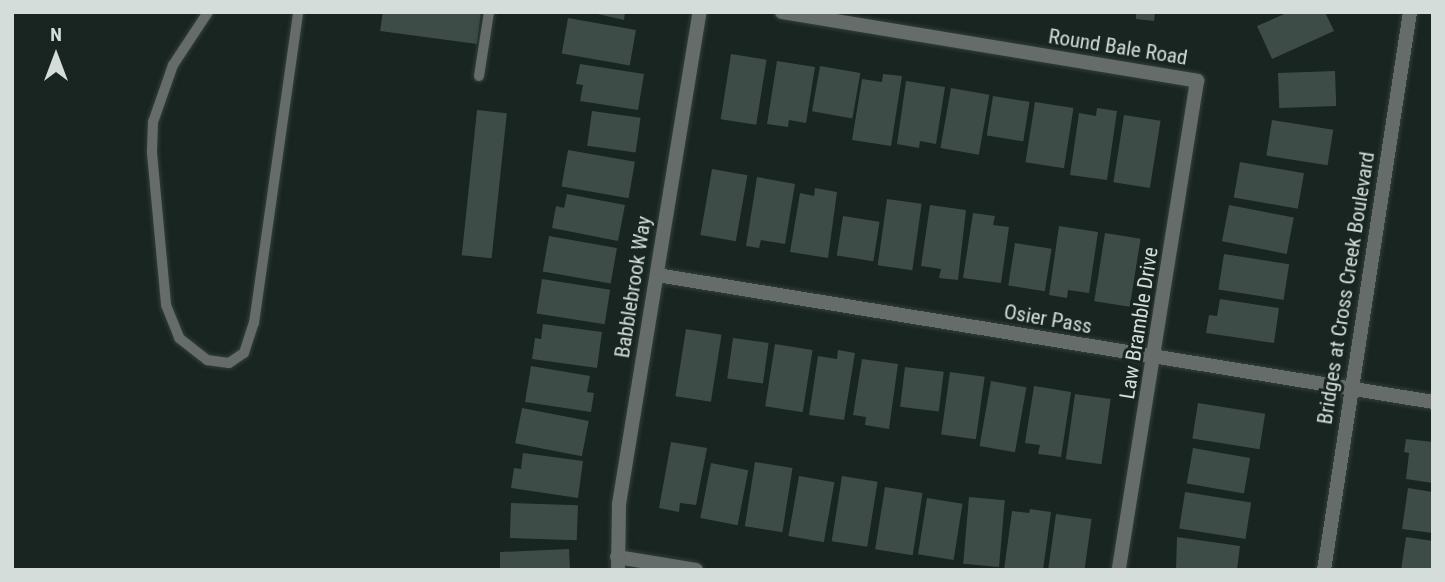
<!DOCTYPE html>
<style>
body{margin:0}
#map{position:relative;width:1445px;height:582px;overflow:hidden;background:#182521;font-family:"Roboto Condensed",sans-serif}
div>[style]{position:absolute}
.building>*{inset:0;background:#3d4c46;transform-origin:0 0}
.roads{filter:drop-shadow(0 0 2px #323f3b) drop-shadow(0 0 2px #323f3b)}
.service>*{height:10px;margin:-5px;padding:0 5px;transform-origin:5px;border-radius:5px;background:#656c69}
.minor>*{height:14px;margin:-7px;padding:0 7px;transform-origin:7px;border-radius:7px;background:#656c69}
span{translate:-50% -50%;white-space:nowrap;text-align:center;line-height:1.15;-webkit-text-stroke:6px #182521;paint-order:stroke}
.street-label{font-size:21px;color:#d4ddd9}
.frame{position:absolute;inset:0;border:14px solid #d4ddd9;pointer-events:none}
.north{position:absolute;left:21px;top:21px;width:70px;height:70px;-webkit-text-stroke:5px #182521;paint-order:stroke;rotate:0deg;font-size:19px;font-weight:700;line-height:28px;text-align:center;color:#d4ddd9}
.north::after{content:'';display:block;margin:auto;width:24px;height:32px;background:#d4ddd9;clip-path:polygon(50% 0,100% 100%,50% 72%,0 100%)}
</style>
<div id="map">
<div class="building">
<i style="clip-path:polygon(383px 12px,481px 12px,477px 44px,380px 31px)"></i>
<i style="clip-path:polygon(589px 12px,625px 12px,624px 20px)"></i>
<i style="clip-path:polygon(1136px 12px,1155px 12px,1154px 21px,1136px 19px)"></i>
<i style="clip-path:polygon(1289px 12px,1325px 12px,1334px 31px,1272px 59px,1257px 26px)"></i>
<i style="left:568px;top:18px;width:69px;height:36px;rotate:10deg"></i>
<i style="left:731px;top:54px;width:36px;height:66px;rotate:9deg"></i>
<i style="clip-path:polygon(777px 61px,815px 67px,806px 123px,789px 120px,788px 127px,767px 124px)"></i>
<i style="clip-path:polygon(580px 64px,644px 74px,638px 110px,580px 101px,583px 85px,576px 84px)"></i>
<i style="left:820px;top:66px;width:41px;height:46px;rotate:10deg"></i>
<i style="left:1335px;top:71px;width:35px;height:57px;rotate:88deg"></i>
<i style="clip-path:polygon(883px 74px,902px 76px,891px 146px,852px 140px,862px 79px,882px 82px)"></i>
<i style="clip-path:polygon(906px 81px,945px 87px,936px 144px,920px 141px,919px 148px,897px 144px)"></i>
<i style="left:951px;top:88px;width:39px;height:61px;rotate:10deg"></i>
<i style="left:993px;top:96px;width:37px;height:40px;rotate:9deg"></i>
<i style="left:1035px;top:102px;width:39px;height:61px;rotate:9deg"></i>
<i style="clip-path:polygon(1097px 108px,1117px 111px,1107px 180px,1070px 175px,1079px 113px,1096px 116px)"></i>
<i style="left:477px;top:110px;width:30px;height:146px;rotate:6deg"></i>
<i style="left:592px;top:111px;width:49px;height:35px;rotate:8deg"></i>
<i style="left:1124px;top:115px;width:37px;height:68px;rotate:9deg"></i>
<i style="left:1272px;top:120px;width:62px;height:36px;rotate:9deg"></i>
<i style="left:568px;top:150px;width:68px;height:37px;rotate:10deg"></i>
<i style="left:1240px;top:162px;width:65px;height:36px;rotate:10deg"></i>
<i style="left:712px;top:169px;width:36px;height:67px;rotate:10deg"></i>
<i style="clip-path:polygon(757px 177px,795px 184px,785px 244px,761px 240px,759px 248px,746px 246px)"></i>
<i style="clip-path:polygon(815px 188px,837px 192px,828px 258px,790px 252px,800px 193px,814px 196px)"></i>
<i style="clip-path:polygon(567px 194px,625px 205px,618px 241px,552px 228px,556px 206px,564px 208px)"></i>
<i style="left:887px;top:199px;width:35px;height:67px;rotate:8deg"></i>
<i style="clip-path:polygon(930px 205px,966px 210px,958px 280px,939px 278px,941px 269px,921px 266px)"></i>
<i style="left:1229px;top:205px;width:66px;height:37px;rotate:11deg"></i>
<i style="clip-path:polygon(973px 213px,995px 216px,993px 225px,1009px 227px,1001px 283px,963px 278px)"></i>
<i style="left:843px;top:216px;width:37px;height:40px;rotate:9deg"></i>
<i style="clip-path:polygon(1059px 226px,1098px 232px,1089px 293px,1068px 290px,1067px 298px,1049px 295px)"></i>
<i style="left:1105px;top:233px;width:36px;height:69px;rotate:9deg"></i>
<i style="left:549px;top:236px;width:69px;height:36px;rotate:10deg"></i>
<i style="left:1015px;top:243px;width:37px;height:43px;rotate:9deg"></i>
<i style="left:1224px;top:254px;width:66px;height:36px;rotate:9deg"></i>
<i style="left:542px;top:279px;width:69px;height:35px;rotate:9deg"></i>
<i style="clip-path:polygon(1220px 299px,1279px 308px,1274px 343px,1206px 333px,1209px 315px,1217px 316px)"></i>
<i style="clip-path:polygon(543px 324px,602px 332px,597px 368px,532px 359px,535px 338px,541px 339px)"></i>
<i style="left:686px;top:329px;width:36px;height:68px;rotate:9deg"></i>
<i style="left:733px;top:338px;width:36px;height:41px;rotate:8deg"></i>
<i style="left:775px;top:344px;width:38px;height:63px;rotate:9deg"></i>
<i style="clip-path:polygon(838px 350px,855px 353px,844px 420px,809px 415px,818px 356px,837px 359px)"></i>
<i style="clip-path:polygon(862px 359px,898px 364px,889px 429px,865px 425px,866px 417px,853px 415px)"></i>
<i style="clip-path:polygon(531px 366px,590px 376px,587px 392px,594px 393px,591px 412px,525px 402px)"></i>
<i style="left:905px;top:367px;width:39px;height:40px;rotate:7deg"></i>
<i style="left:950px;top:372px;width:35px;height:63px;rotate:8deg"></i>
<i style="left:991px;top:381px;width:36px;height:66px;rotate:10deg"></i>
<i style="clip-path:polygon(1034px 386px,1071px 392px,1061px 457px,1038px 454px,1040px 445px,1025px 443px)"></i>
<i style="left:1075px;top:394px;width:36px;height:66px;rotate:8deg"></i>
<i style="left:1198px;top:403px;width:68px;height:36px;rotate:9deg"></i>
<i style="left:522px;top:408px;width:68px;height:36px;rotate:11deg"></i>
<i style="clip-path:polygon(1406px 439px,1433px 442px,1433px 483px,1406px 479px,1409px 453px,1404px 452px)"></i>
<i style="clip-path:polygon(671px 442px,707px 448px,696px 505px,680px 503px,679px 512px,659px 508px)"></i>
<i style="left:1193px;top:448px;width:58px;height:36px;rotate:10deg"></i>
<i style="clip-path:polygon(523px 453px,583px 461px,578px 498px,511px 488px,514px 468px,521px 469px)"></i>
<i style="left:755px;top:462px;width:38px;height:65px;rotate:9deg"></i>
<i style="left:711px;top:463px;width:38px;height:56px;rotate:11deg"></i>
<i style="left:799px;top:476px;width:36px;height:61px;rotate:10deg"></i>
<i style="left:842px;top:476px;width:36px;height:66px;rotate:9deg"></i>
<i style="left:885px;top:487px;width:38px;height:63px;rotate:9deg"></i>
<i style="clip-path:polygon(1408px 488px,1433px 492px,1433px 533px,1402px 529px)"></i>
<i style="left:1185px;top:492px;width:67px;height:37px;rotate:9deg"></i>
<i style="left:969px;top:497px;width:36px;height:67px;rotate:5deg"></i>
<i style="left:927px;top:498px;width:36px;height:57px;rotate:9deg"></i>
<i style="left:511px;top:503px;width:67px;height:35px;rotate:2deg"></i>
<i style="clip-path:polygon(1030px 509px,1051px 512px,1043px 570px,1004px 570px,1012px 511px,1029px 513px)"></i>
<i style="left:1056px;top:514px;width:36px;height:56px;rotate:8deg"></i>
<i style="clip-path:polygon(1177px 537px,1240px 546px,1237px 570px,1176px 570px)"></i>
<i style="clip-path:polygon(1406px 537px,1433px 541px,1433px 570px,1401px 570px)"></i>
<i style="clip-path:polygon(569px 549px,570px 570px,500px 570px,500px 552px)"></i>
</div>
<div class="roads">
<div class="service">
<i style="left:208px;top:12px;width:64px;rotate:123.4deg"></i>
<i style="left:173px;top:65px;width:60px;rotate:109.3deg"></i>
<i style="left:153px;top:122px;width:31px;rotate:92deg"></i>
<i style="left:152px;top:153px;width:153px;rotate:84.7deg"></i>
<i style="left:166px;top:305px;width:35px;rotate:68deg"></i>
<i style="left:179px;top:338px;width:36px;rotate:38deg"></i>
<i style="left:207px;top:360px;width:22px;rotate:8deg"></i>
<i style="left:229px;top:363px;width:18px;rotate:-34deg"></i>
<i style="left:244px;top:353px;width:32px;rotate:-72deg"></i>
<i style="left:254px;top:323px;width:314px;rotate:-81.9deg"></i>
<i style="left:479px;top:76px;width:65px;rotate:-81.1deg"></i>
</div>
<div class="minor">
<i style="left:782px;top:12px;width:421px;rotate:9.4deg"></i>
<i style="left:1197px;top:81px;width:495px;rotate:99.1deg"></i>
<i style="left:657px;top:275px;width:786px;rotate:9.29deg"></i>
<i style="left:617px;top:557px;width:80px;rotate:9.3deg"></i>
<i style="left:618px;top:570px;width:66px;rotate:-89.1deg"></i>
<i style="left:619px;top:504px;width:499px;rotate:-80.7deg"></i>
<i style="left:1324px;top:570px;width:565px;rotate:-81.24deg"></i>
</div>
</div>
<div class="street-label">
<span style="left:1118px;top:47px;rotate:9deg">Round Bale Road</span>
<span style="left:633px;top:287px;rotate:-81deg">Babblebrook Way</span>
<span style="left:1346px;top:288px;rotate:-81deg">Bridges at Cross Creek Boulevard</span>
<span style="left:1048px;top:319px;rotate:10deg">Osier Pass</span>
<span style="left:1139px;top:323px;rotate:-81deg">Law Bramble Drive</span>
</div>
<div class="frame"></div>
<div class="north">N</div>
</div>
